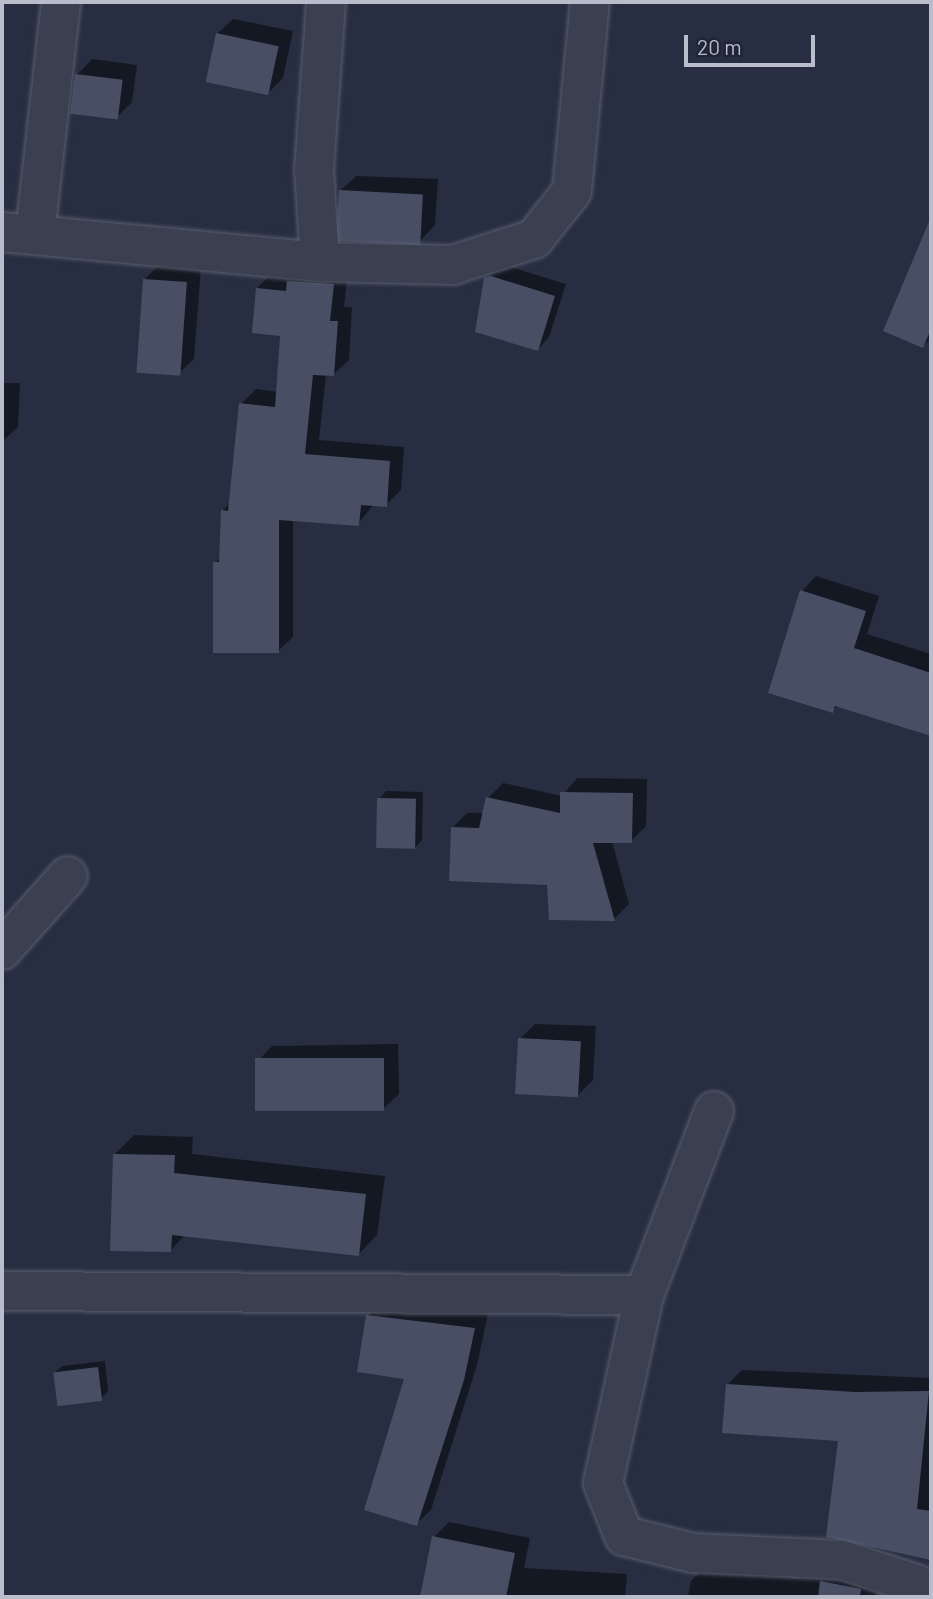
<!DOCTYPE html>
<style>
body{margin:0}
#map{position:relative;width:933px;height:1599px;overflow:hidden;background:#272e41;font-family:Barlow,sans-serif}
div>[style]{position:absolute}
.shadow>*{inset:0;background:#0007}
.building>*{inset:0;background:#484f65;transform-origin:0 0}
.roads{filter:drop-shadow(0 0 2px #595e6e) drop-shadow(0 0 2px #595e6e)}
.street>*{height:38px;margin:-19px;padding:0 19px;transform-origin:19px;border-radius:19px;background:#3b4051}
span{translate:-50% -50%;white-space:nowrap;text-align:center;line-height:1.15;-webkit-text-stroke:5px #1f2536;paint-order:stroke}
.frame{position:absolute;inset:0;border:4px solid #b8bccb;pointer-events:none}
.scale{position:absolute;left:684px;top:35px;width:131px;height:32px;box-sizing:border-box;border:4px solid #b8bccb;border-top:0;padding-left:9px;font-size:21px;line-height:24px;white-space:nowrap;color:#b8bccb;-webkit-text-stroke:5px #1f2536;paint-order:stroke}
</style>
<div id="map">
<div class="shadow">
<i style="clip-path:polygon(233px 19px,293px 31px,283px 78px,268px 93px,217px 34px)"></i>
<i style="clip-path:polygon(92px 59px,137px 65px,132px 102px,117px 117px,77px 75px)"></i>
<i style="clip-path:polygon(356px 176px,438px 179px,435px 225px,420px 241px,340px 191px)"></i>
<i style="clip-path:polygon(926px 254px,931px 256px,931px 338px,923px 346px)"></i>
<i style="clip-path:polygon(160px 264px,201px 267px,194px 359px,178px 374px,145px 279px)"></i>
<i style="clip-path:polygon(504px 265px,566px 284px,549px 337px,538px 349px,486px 279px)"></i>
<i style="clip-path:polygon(348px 270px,344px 307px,352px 307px,349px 360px,334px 374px,326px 374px,319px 440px,404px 447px,401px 490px,386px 505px,374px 504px,358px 524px,293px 520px,293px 637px,278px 651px,215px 563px,220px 558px,222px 511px,231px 502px,241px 404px,256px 389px,278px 392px,282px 334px,257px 288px,272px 273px)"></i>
<i style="clip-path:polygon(2px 383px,20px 383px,18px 427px,5px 439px,2px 439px)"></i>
<i style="clip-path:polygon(816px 576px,879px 596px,867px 634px,931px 654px,931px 734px,839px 705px,832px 711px,802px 591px)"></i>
<i style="clip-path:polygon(577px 778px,647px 779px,646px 826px,631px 841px,612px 841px,629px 904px,614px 919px,452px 828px,467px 813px,484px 813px,488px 798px,503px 783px,562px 796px)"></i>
<i style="clip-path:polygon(386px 791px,423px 792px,422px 840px,415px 848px,379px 799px)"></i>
<i style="clip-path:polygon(535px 1024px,596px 1026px,593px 1080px,578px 1095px,520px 1039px)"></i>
<i style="clip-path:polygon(398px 1044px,399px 1094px,383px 1109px,257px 1062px,272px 1046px)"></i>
<i style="clip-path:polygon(134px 1135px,193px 1137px,192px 1154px,385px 1176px,377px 1235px,358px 1255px,185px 1235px,170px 1251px,115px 1154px)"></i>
<i style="clip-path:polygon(382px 1302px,488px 1314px,477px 1365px,431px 1510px,416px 1524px,406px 1378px,368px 1316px)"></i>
<i style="clip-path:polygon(105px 1361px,108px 1391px,101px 1399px,54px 1373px,62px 1366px)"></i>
<i style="clip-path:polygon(742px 1370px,931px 1378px,931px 1557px,828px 1536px,840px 1439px,727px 1385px)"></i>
<i style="clip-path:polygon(449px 1522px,530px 1538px,524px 1568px,627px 1574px,625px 1597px,422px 1597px,434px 1537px)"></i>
<i style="clip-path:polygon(815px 1561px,879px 1570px,875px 1597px,688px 1597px,691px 1581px,710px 1562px,798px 1579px)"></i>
</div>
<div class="building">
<i style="left:216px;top:33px;width:64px;height:50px;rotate:12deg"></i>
<i style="left:75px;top:74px;width:48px;height:40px;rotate:7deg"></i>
<i style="left:339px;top:190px;width:84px;height:51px;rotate:3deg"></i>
<i style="clip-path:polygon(931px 217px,931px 329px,923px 348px,883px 331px)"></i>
<i style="clip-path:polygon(491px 276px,555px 296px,538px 351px,475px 332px,484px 278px)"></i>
<i style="left:143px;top:279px;width:44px;height:94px;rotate:4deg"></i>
<i style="clip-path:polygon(287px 281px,334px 284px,330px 321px,338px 321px,334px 376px,313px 375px,305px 454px,390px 461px,387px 507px,361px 505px,359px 526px,279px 520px,279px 653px,213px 653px,213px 562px,219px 562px,221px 510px,228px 511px,239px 403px,275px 407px,280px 336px,252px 333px,256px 288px,286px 291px)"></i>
<i style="clip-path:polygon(800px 590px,866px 611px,854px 648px,931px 673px,931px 736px,835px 706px,833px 713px,768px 693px)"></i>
<i style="clip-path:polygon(560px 792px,633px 793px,632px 843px,593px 843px,615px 921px,549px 920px,547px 885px,449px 881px,451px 827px,479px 828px,486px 797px,560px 813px)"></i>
<i style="left:377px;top:798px;width:39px;height:50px;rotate:1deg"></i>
<i style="left:518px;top:1038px;width:63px;height:56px;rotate:3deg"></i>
<i style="left:384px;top:1058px;width:53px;height:129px;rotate:90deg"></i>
<i style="clip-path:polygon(113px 1154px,175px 1155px,174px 1173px,366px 1194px,359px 1256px,172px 1235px,171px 1252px,110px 1251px)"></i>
<i style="clip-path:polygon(366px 1315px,475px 1328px,464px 1380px,417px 1526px,364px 1510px,404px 1379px,357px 1372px)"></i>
<i style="left:98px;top:1367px;width:34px;height:45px;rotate:83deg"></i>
<i style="clip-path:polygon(726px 1384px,855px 1392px,929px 1391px,917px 1509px,931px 1511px,931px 1560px,826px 1537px,838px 1441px,722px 1433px)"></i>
<i style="clip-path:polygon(432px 1536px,515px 1553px,506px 1597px,420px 1597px)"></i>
<i style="clip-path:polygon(820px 1581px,861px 1589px,860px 1597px,818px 1597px)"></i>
</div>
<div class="roads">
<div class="street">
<i style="left:2px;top:232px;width:319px;rotate:5.4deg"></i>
<i style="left:320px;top:262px;width:133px;rotate:1.3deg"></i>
<i style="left:453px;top:265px;width:85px;rotate:-17.8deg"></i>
<i style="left:534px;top:239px;width:61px;rotate:-51.6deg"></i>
<i style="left:572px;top:191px;width:190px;rotate:-84.6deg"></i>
<i style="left:35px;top:234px;width:233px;rotate:-83.6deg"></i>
<i style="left:320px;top:262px;width:92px;rotate:-93.7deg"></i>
<i style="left:314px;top:170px;width:168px;rotate:-85.9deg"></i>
<i style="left:2px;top:950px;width:99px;rotate:-48.3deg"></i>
<i style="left:714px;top:1111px;width:197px;rotate:110.8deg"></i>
<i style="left:644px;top:1295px;width:192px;rotate:102.3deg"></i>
<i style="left:603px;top:1483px;width:57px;rotate:68.4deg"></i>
<i style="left:624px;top:1536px;width:71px;rotate:13.8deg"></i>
<i style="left:693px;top:1553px;width:149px;rotate:2.7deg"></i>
<i style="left:842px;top:1560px;width:78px;rotate:18deg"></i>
<i style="left:916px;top:1584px;width:13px;rotate:99deg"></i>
<i style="left:2px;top:1291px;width:642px;rotate:0.36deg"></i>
</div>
</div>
<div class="frame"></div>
<div class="scale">20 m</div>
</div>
